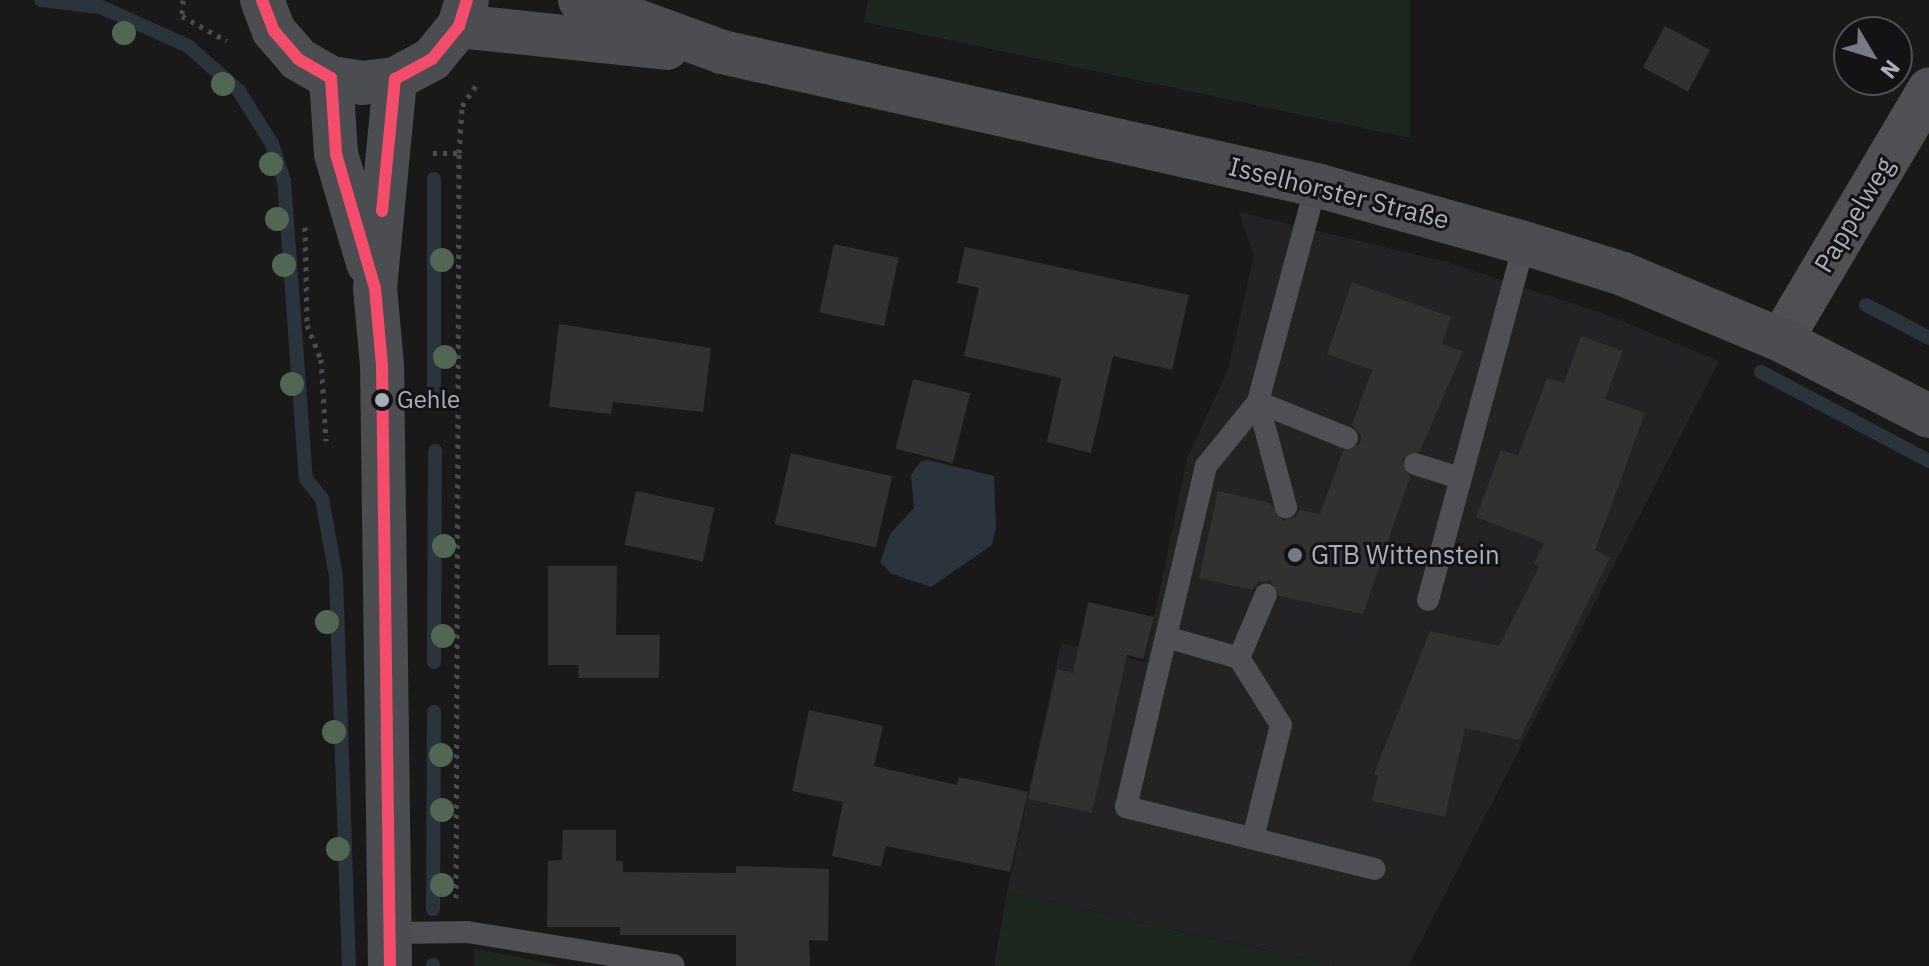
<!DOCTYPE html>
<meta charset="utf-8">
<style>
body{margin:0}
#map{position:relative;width:1929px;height:966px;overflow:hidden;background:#191919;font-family:"IBM Plex Sans",sans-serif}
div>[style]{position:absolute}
.built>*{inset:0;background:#232325}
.green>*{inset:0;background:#1e2620}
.water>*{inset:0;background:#2b343c}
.stream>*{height:14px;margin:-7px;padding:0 7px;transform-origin:7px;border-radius:7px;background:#2b343c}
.building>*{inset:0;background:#313131;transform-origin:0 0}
.path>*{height:5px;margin-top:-2.5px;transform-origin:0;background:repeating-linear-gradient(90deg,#494b4e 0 4px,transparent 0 10px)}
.lane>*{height:22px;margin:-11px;padding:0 11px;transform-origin:11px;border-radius:11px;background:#4e5053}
.street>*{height:44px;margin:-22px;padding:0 22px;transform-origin:22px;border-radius:22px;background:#4e5053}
.secondary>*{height:44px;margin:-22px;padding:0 22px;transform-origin:22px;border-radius:22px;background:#4c4d51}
.bus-1>*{height:12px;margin:-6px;padding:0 6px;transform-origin:6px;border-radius:6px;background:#f44d6c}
.trees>*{width:24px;height:24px;margin:-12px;border-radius:50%;background:#516753}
.dots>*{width:22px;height:22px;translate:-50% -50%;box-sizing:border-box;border:4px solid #131315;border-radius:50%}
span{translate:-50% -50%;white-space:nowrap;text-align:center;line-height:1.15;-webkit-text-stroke:6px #131315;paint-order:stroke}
.bus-label{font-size:24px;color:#a9aebb}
.left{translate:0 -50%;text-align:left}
.street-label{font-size:26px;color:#a9aebb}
.poi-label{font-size:26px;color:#a9aebb}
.north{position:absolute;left:1833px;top:16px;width:80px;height:80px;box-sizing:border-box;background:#131315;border:2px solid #4f5157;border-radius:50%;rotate:128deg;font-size:22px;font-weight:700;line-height:32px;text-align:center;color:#a9aebb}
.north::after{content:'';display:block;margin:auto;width:28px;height:36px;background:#777a82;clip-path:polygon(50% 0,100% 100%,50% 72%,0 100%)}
</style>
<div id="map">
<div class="built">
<i style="clip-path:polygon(1239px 212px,1447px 262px,1607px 315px,1719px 361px,1408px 966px,1335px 966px,1007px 892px,1061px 643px,1145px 662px,1187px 459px,1228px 369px,1254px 256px)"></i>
</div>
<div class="green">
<i style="clip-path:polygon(868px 0,1410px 0,1410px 138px,864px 22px)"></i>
<i style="clip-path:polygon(1007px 892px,1335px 966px,994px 966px)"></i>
<i style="clip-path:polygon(474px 948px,560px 966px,474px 966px)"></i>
</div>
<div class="water">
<i style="clip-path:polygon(928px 460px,994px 476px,996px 527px,992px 545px,931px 587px,892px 574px,880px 562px,890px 534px,914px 508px,911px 475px,920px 462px)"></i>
</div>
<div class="stream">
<i style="left:41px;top:0;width:60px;rotate:6.7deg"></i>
<i style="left:101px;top:7px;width:95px;rotate:24.1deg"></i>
<i style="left:188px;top:46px;width:68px;rotate:41.4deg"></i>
<i style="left:239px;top:91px;width:62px;rotate:58.1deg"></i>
<i style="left:272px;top:144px;width:39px;rotate:72deg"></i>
<i style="left:284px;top:181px;width:299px;rotate:85.8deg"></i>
<i style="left:306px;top:479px;width:26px;rotate:51deg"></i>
<i style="left:322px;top:499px;width:78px;rotate:79.7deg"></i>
<i style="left:336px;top:576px;width:390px;rotate:88.1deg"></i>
<i style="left:434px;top:179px;width:212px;rotate:90deg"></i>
<i style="left:1866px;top:305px;width:71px;rotate:27.6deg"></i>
<i style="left:1761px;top:372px;width:190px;rotate:27.9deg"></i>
<i style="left:434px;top:662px;width:211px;rotate:-89.7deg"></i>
<i style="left:433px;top:909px;width:197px;rotate:-89.7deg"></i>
<i style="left:433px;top:966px;width:1px;rotate:-90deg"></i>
</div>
<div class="building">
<i style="left:1665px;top:26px;width:51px;height:47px;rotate:28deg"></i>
<i style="left:834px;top:244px;width:66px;height:70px;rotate:12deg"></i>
<i style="clip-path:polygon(965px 247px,1189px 295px,1172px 370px,1113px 356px,1091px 453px,1047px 442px,1061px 378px,964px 356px,979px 288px,957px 283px)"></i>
<i style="clip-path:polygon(1352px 282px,1451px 317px,1442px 344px,1463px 351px,1420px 451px,1402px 459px,1410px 477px,1363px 614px,1279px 596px,1271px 581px,1258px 582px,1252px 590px,1199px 578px,1218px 491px,1270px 503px,1283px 521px,1295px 517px,1300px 510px,1320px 514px,1343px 451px,1360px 444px,1361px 435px,1352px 425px,1372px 370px,1327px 354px)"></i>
<i style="clip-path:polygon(559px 324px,711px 348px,703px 412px,613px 402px,611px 414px,549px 407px)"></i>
<i style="clip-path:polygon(1581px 336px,1623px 351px,1605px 399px,1645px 413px,1595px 550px,1610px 558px,1519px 740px,1465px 728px,1445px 817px,1372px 801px,1378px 775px,1374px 774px,1430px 631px,1499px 646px,1539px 567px,1534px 564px,1544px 543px,1476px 517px,1501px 450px,1518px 456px,1547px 378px,1564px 383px)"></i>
<i style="left:913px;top:379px;width:59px;height:72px;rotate:14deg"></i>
<i style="left:791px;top:453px;width:104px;height:73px;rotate:13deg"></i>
<i style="left:636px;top:491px;width:80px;height:55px;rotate:12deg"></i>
<i style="clip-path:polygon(548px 566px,617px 566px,616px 635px,660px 635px,659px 678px,579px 678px,578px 665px,548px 665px)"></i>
<i style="clip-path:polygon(1088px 602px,1154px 617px,1144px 659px,1127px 655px,1092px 813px,1028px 799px,1057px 669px,1073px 673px)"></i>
<i style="clip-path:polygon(809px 710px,883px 726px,874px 766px,957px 785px,959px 777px,1028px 792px,1010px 872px,886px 846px,881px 867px,832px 856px,843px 802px,792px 791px)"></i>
<i style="clip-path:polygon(563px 830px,616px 830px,616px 861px,623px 861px,623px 872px,736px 873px,736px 866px,829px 869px,828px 941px,809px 940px,810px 966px,736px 966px,736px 935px,620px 935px,620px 927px,547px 927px,548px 861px,562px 860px)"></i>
</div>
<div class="path">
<i style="left:183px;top:0;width:16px;rotate:94deg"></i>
<i style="left:182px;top:16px;width:51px;rotate:29.1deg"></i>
<i style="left:433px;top:153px;width:26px"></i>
<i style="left:305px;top:227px;width:98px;rotate:88.8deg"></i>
<i style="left:307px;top:325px;width:37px;rotate:68deg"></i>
<i style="left:321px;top:359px;width:82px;rotate:86.5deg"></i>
<i style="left:456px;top:898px;width:745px;rotate:-89.77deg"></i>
<i style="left:459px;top:153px;width:47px;rotate:-86.3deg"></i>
<i style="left:462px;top:106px;width:25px;rotate:-56deg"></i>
</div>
<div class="lane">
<i style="left:1316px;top:185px;width:225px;rotate:105deg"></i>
<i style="left:1258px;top:402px;width:82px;rotate:129.1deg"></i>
<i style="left:1206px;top:466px;width:350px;rotate:103.2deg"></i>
<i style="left:1126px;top:807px;width:256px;rotate:14deg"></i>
<i style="left:1258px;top:402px;width:109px;rotate:75.1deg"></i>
<i style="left:1258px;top:402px;width:96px;rotate:22deg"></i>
<i style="left:1415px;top:464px;width:47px;rotate:17.3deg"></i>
<i style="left:1428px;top:600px;width:370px;rotate:-74.9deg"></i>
<i style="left:1166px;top:637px;width:76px;rotate:16deg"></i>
<i style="left:1253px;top:838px;width:116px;rotate:-76.1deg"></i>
<i style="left:1281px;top:725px;width:79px;rotate:-122.1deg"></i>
<i style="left:1239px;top:658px;width:69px;rotate:-67.1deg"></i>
<i style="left:390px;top:933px;width:77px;rotate:-0.7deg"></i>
<i style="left:467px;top:932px;width:209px;rotate:9.1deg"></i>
</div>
<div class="street">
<i style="left:1781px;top:340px;width:291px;rotate:-59.4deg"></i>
</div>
<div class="secondary">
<i style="left:262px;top:0;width:33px;rotate:69deg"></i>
<i style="left:274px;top:31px;width:37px;rotate:49deg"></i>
<i style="left:298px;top:59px;width:38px;rotate:30deg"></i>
<i style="left:331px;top:78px;width:31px;rotate:9deg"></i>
<i style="left:362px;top:83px;width:33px;rotate:-7deg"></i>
<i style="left:395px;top:79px;width:42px;rotate:-28.4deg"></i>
<i style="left:432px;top:59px;width:43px;rotate:-50.7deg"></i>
<i style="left:459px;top:26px;width:27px;rotate:-73deg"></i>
<i style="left:580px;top:0;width:151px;rotate:20.1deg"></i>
<i style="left:722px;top:52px;width:609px;rotate:12.62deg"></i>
<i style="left:1316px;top:185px;width:216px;rotate:15.6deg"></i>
<i style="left:1524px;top:243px;width:104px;rotate:17.4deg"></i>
<i style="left:1623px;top:274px;width:171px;rotate:22.7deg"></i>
<i style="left:1781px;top:340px;width:166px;rotate:27.2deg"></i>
<i style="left:459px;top:26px;width:209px;rotate:6deg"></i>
<i style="left:331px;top:78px;width:76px;rotate:86.2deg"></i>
<i style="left:336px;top:154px;width:114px;rotate:73.6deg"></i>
<i style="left:390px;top:966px;width:601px;rotate:-90.76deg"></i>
<i style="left:382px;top:365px;width:77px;rotate:-95.2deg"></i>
<i style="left:375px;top:288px;width:210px;rotate:-84.5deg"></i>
</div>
<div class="bus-1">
<i style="left:262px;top:0;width:33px;rotate:69deg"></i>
<i style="left:274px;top:31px;width:37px;rotate:49deg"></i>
<i style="left:298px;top:59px;width:38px;rotate:30deg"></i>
<i style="left:331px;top:78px;width:76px;rotate:86.2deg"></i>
<i style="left:336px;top:154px;width:140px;rotate:73.8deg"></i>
<i style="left:375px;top:288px;width:77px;rotate:84.8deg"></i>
<i style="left:382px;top:365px;width:601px;rotate:89.24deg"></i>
<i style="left:382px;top:211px;width:133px;rotate:-84.4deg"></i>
<i style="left:395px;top:79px;width:42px;rotate:-28.4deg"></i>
<i style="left:432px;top:59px;width:43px;rotate:-50.7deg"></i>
<i style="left:459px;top:26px;width:27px;rotate:-73deg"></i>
</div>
<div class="trees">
<i style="left:124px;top:33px"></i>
<i style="left:223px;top:84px"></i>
<i style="left:271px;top:164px"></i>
<i style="left:277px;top:219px"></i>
<i style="left:442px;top:260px"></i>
<i style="left:284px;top:265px"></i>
<i style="left:445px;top:357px"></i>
<i style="left:292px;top:384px"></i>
<i style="left:444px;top:546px"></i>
<i style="left:327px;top:622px"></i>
<i style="left:443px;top:636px"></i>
<i style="left:334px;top:732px"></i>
<i style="left:441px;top:755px"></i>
<i style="left:442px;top:810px"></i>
<i style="left:338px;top:849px"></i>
<i style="left:442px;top:885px"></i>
</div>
<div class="dots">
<i style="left:382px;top:400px;background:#a9aebb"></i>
<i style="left:1295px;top:555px;background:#777a82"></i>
</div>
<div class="bus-label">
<span class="left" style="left:397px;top:400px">Gehle</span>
</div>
<div class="street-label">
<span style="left:1339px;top:193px;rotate:14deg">Isselhorster Straße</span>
<span style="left:1854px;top:215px;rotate:-59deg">Pappelweg</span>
</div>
<div class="poi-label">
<span class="left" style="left:1311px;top:555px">GTB Wittenstein</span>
</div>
<div class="north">N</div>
</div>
